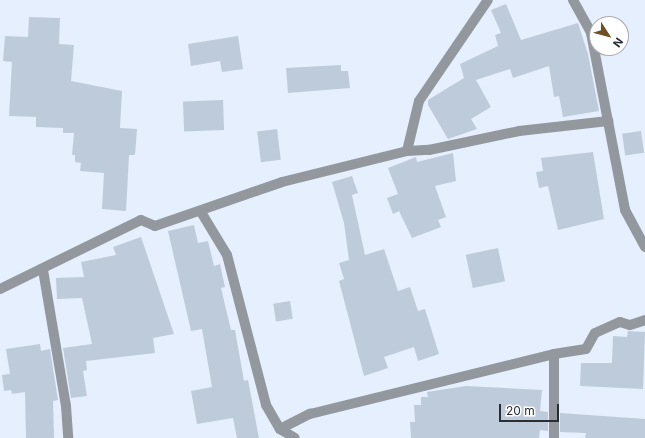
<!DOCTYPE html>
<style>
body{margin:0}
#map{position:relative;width:645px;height:438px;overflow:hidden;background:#e5effd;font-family:Inter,sans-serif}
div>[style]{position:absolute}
.building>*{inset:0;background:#becbdb;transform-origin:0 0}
.minor>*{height:10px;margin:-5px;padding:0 5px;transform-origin:5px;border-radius:5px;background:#93989f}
span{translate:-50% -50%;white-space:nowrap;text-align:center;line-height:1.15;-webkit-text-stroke:3.5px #fff;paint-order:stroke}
.north{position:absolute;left:589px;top:16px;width:40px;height:40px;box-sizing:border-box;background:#fff;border:1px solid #a9abae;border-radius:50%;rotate:126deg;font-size:11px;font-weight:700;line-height:16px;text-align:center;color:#292d34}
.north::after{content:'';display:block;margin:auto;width:14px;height:18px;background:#6f5125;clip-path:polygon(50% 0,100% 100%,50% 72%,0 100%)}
.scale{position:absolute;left:499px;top:404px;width:60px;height:18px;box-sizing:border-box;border:2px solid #292d34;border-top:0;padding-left:5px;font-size:12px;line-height:14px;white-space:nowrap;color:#292d34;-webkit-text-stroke:3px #fff;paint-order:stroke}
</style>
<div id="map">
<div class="building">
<i style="clip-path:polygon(506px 4px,521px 40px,578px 23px,588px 54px,599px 111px,563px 117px,559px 96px,554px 97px,549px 66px,513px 78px,510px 69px,476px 80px,491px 107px,471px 119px,477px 129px,448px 139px,428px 105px,428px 100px,464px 78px,460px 64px,498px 46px,495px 35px,501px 33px,491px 10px)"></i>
<i style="clip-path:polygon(29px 17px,60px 18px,59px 44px,74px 45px,71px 81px,122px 91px,120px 128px,137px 129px,135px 155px,129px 155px,126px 211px,102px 209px,104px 173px,80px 171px,81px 163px,75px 162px,75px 155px,72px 155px,74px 133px,63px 133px,63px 128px,36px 127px,36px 117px,9px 116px,12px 62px,3px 61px,5px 36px,28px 37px)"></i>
<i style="clip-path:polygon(238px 36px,243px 69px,222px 72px,220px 61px,191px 66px,188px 44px)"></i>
<i style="clip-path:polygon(341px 65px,341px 71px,348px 71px,350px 88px,288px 93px,286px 68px)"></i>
<i style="left:223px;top:100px;width:30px;height:40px;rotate:88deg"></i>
<i style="left:277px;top:129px;width:31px;height:20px;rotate:83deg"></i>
<i style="left:641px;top:131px;width:22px;height:19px;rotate:82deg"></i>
<i style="clip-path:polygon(593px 152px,604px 219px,558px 230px,548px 186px,539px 188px,536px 172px,543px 171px,541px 158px)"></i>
<i style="clip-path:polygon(453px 153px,456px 181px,435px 186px,446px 217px,438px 220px,441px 227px,412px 238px,399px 211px,393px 214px,387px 198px,398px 194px,388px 168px,416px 157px,417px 162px)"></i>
<i style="clip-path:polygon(352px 176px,358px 193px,352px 195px,365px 255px,384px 249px,398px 291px,410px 287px,418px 311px,425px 309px,439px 354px,418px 361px,414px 347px,384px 357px,388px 368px,364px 376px,339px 281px,344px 279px,339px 263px,349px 260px,344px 223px,332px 182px)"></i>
<i style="clip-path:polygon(194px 225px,198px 243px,208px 241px,214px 266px,220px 264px,225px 287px,221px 288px,231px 330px,235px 330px,244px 381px,248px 380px,259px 438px,237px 438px,233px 418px,197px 424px,191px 391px,212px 387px,202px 329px,191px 331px,168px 231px)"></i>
<i style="clip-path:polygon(141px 237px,174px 334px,153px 338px,155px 353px,86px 361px,87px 370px,83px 371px,87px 396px,71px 398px,63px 348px,92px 344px,82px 298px,57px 299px,56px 278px,84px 277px,81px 262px,116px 255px,113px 247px)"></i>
<i style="left:498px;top:248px;width:34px;height:33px;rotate:78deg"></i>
<i style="left:290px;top:301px;width:18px;height:17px;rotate:81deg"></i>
<i style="clip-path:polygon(628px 331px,645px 332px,643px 389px,580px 386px,581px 363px,612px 363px,613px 336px,627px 337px)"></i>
<i style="clip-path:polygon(40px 344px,41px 351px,50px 349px,58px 400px,53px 401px,54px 438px,26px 438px,25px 392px,12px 394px,11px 390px,4px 391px,2px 375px,10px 374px,6px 349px)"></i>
<i style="clip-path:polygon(466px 386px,542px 390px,540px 411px,548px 412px,548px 431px,540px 430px,539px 438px,411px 438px,410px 422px,415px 422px,414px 405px,421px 405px,421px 397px,428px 397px,427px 392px)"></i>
<i style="clip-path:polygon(560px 413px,645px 419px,645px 438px,585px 438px,586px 433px,560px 432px)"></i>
</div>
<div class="minor">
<i style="left:573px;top:0;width:38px;rotate:61deg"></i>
<i style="left:591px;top:33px;width:180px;rotate:79.1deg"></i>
<i style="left:625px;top:210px;width:42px;rotate:61.6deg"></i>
<i style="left:407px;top:151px;width:51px;rotate:-76.5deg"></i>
<i style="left:419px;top:101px;width:122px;rotate:-55.7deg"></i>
<i style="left:201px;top:212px;width:50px;rotate:58.8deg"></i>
<i style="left:227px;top:255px;width:155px;rotate:75.4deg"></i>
<i style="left:266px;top:405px;width:28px;rotate:60deg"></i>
<i style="left:280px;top:429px;width:17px;rotate:31deg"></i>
<i style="left:43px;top:270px;width:138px;rotate:80.4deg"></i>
<i style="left:66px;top:406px;width:32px;rotate:86deg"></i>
<i style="left:0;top:289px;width:157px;rotate:-26.1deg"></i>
<i style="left:141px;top:220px;width:15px;rotate:23deg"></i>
<i style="left:155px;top:226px;width:134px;rotate:-19.1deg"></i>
<i style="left:282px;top:182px;width:129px;rotate:-13.9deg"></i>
<i style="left:407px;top:151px;width:22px;rotate:-3deg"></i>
<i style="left:429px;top:150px;width:92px;rotate:-11.9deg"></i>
<i style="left:519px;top:131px;width:90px;rotate:-6.4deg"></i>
<i style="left:554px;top:354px;width:32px;rotate:-9deg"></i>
<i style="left:586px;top:349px;width:18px;rotate:-61deg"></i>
<i style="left:595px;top:333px;width:27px;rotate:-24deg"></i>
<i style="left:620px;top:322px;width:10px;rotate:17deg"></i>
<i style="left:630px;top:325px;width:16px;rotate:-18deg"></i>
<i style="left:280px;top:429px;width:34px;rotate:-27deg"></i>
<i style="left:310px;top:414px;width:251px;rotate:-13.8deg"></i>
<i style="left:554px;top:354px;width:84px;rotate:90deg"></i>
</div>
<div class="north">N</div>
<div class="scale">20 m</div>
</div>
